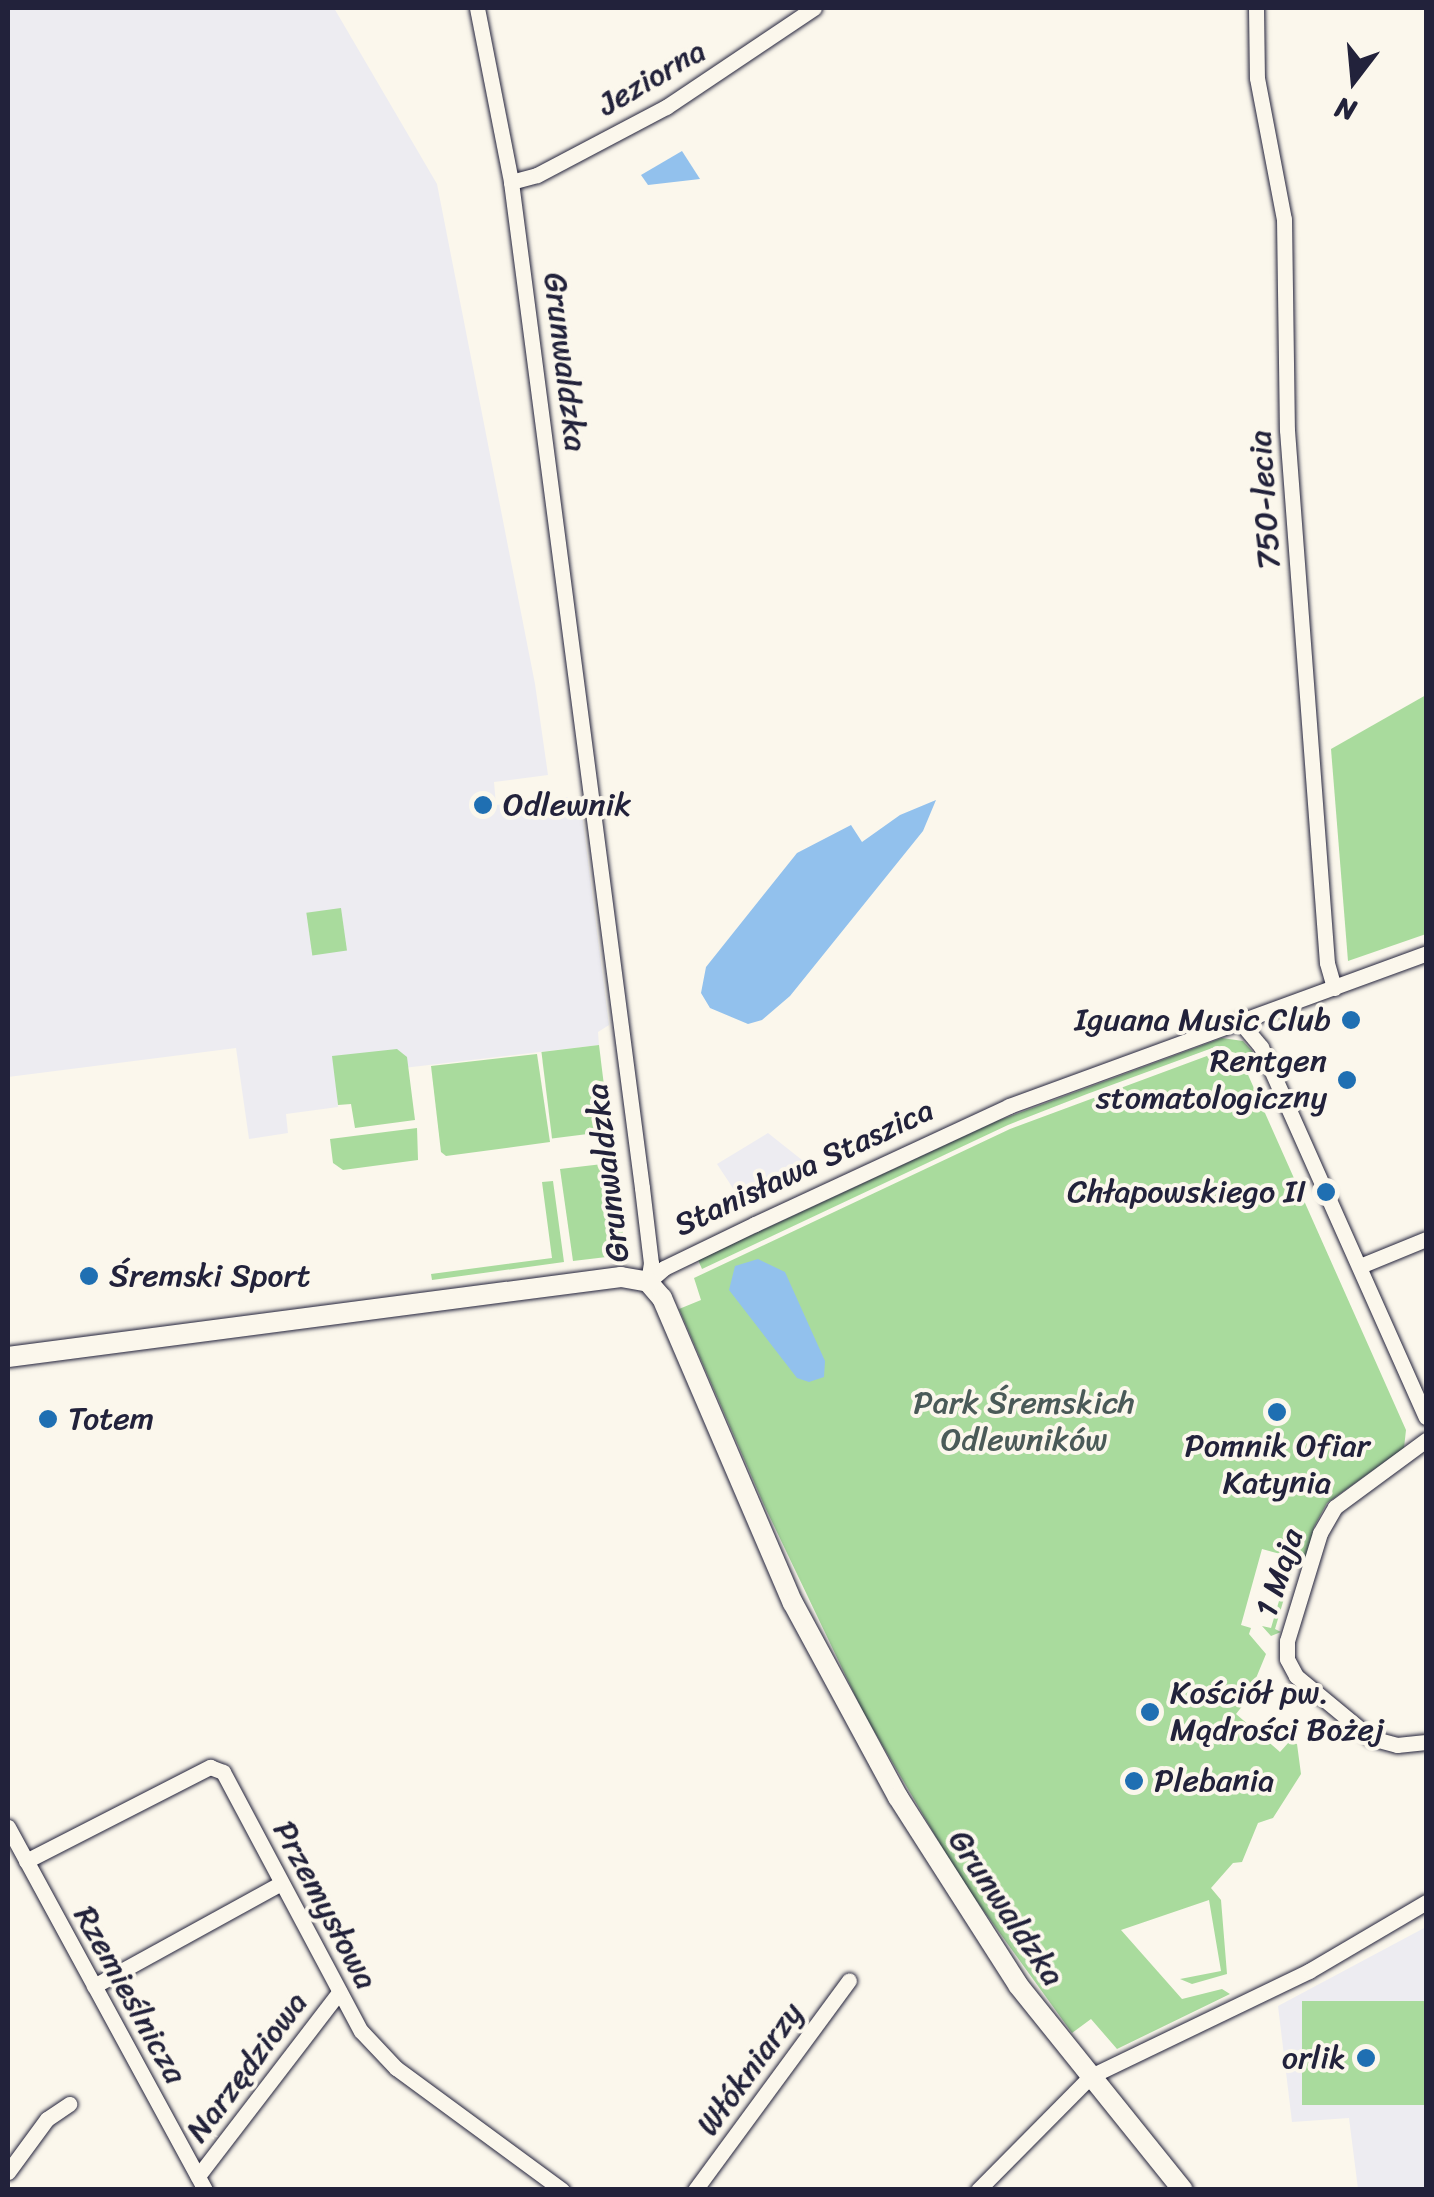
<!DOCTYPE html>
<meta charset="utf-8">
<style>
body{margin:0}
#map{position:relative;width:1434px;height:2197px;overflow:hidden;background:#fbf7ec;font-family:Sriracha,sans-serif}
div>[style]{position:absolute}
.built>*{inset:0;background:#edecf1}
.green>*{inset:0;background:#a9db9d;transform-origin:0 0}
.water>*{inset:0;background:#92c1ed}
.roads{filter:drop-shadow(0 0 2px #22223b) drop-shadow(0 0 2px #22223b)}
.minor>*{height:15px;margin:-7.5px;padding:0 7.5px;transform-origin:7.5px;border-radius:7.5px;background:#fbf7ec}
.secondary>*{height:20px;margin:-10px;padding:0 10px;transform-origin:10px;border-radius:10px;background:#fbf7ec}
.dots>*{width:28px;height:28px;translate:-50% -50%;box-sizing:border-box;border:5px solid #fbf7ec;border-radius:50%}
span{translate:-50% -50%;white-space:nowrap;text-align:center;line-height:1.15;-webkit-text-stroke:8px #fbf7ec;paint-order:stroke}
.street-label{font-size:32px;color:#22223b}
.poi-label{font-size:32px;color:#22223b}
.left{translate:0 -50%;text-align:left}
.right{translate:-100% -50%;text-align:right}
.park-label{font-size:32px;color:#4a5a58}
.frame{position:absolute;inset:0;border:10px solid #22223b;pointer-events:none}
.north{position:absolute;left:1304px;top:30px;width:100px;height:100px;-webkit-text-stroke:8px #fbf7ec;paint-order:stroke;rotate:196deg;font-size:28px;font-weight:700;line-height:40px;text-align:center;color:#22223b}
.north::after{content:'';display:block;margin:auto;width:35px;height:45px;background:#22223b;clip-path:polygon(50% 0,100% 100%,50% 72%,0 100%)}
</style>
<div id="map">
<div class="built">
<i style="clip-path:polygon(8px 8px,334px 8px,437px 184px,535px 684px,548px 775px,494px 782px,496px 805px,568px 797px,581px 806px,609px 1025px,598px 1032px,599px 1045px,335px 1076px,338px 1107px,286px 1114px,288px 1133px,249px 1139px,236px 1048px,8px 1077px)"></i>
<i style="clip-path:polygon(768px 1133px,812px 1168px,744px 1205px,717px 1164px)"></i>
<i style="clip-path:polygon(1426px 1927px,1426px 2189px,1358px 2189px,1349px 2118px,1292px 2122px,1278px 2006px)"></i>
</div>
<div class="green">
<i style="clip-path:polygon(1426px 695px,1426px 934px,1348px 961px,1331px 749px)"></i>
<i style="left:341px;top:908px;width:43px;height:35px;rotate:82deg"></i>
<i style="clip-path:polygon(1222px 1038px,1243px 1041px,1254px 1053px,1246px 1056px,1215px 1047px,1087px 1094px,1008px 1125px,702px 1269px,698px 1260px,997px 1121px)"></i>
<i style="left:599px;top:1045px;width:87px;height:58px;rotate:83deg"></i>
<i style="clip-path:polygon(397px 1049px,407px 1057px,415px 1120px,355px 1128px,351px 1104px,338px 1105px,332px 1056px)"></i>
<i style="clip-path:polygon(1215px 1053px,1241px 1059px,1406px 1430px,1404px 1448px,1327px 1503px,1314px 1527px,1306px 1560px,1296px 1558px,1275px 1629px,1281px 1632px,1271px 1636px,1262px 1626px,1271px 1628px,1292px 1557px,1262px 1549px,1241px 1625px,1251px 1628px,1249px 1634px,1266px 1654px,1247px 1700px,1236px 1714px,1280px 1752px,1289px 1742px,1297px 1744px,1301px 1774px,1273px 1818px,1258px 1823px,1242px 1862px,1233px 1863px,1211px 1888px,1221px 1900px,1227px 1974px,1192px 1984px,1180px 1979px,1221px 1971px,1209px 1900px,1121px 1930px,1182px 1999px,1222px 1989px,1230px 1994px,1117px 2049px,1091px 2019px,1072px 2033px,960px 1878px,863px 1712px,764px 1505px,679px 1309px,701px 1300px,694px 1278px,1010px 1129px)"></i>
<i style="clip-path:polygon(537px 1054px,550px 1142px,446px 1156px,441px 1152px,431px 1066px)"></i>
<i style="clip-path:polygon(417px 1128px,418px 1160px,343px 1170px,333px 1163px,330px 1139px)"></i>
<i style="clip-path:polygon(611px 1163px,625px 1246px,615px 1256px,573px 1261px,560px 1169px)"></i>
<i style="clip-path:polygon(553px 1181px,564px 1262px,432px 1280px,431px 1274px,552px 1258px,542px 1182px)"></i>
<i style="left:1426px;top:2001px;width:104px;height:124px;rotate:90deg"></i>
</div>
<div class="water">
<i style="clip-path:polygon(682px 151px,700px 179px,648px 185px,641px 175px)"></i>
<i style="clip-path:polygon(936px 800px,923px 831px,790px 996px,762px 1020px,748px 1024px,710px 1008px,701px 993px,706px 967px,797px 853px,851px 825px,862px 842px,900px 815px)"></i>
<i style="clip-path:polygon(758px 1259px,785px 1272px,825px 1361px,824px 1377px,809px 1382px,797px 1378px,729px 1290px,735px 1266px)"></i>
</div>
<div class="roads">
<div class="minor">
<i style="left:477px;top:8px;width:177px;rotate:78.9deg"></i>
<i style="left:511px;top:182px;width:1014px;rotate:82.58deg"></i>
<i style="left:642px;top:1188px;width:76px;rotate:83.2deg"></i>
<i style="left:651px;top:1263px;width:19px;rotate:99deg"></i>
<i style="left:1256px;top:8px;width:70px;rotate:89.2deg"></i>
<i style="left:1257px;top:78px;width:144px;rotate:79.2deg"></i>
<i style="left:1284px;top:219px;width:211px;rotate:89.2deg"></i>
<i style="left:1287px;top:430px;width:534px;rotate:85.71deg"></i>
<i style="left:1327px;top:963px;width:26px;rotate:74deg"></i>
<i style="left:511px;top:182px;width:27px;rotate:-15deg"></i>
<i style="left:537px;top:175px;width:146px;rotate:-27.8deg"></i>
<i style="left:666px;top:107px;width:178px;rotate:-33.8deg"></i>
<i style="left:1241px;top:1023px;width:31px;rotate:50deg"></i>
<i style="left:1261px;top:1047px;width:405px;rotate:66deg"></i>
<i style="left:1360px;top:1266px;width:71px;rotate:-22.2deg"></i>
<i style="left:648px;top:1282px;width:21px;rotate:-41deg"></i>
<i style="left:664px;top:1268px;width:101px;rotate:-25.8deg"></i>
<i style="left:755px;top:1224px;width:280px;rotate:-24.9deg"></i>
<i style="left:1009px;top:1106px;width:444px;rotate:-20.1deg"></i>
<i style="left:1426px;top:1440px;width:113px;rotate:143.6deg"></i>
<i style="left:1335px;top:1507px;width:30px;rotate:120deg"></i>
<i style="left:1320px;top:1533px;width:113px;rotate:107deg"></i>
<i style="left:1287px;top:1641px;width:18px;rotate:90deg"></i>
<i style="left:1287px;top:1659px;width:19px;rotate:62deg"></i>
<i style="left:1296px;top:1676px;width:97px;rotate:39.6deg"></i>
<i style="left:1371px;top:1738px;width:27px;rotate:15deg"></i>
<i style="left:1397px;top:1745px;width:29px;rotate:-6deg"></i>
<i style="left:8px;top:1827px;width:413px;rotate:61.5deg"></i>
<i style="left:26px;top:1861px;width:207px;rotate:-27.1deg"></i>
<i style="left:210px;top:1767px;width:14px;rotate:21deg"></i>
<i style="left:223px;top:1772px;width:293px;rotate:62deg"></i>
<i style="left:361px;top:2031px;width:51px;rotate:46.6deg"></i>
<i style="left:396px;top:2068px;width:206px;rotate:36.3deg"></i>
<i style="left:94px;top:1986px;width:213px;rotate:-28.8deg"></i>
<i style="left:8px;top:2172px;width:66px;rotate:-53.7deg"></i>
<i style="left:47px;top:2119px;width:27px;rotate:-34deg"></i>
<i style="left:198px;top:2176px;width:232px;rotate:-52.5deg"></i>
<i style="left:695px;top:2190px;width:260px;rotate:-53.7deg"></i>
<i style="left:978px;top:2190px;width:161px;rotate:-45.3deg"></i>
<i style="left:1091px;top:2076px;width:242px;rotate:-25.7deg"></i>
<i style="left:1309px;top:1971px;width:136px;rotate:-30.5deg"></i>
</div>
<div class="secondary">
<i style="left:8px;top:1357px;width:618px;rotate:-7.44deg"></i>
<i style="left:621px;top:1277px;width:27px;rotate:10deg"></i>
<i style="left:648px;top:1282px;width:21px;rotate:49deg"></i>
<i style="left:662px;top:1298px;width:332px;rotate:66.8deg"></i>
<i style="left:793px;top:1603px;width:221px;rotate:61.6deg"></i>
<i style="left:898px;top:1797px;width:223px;rotate:57.4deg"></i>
<i style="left:1018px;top:1985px;width:263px;rotate:51.2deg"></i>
</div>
</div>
<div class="dots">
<i style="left:483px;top:805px;background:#1f6fb2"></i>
<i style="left:1351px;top:1020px;background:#1f6fb2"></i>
<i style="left:1347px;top:1080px;background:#1f6fb2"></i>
<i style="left:1326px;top:1192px;background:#1f6fb2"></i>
<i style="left:89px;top:1276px;background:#1f6fb2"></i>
<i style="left:1277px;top:1412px;background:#1f6fb2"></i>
<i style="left:48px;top:1419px;background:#1f6fb2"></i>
<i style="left:1150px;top:1712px;background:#1f6fb2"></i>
<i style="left:1134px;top:1781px;background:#1f6fb2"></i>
<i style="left:1366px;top:2058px;background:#1f6fb2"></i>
</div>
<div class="street-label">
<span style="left:652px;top:78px;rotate:-30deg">Jeziorna</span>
<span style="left:565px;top:362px;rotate:83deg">Grunwaldzka</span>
<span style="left:1265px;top:500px;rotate:-94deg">750-lecia</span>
<span style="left:804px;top:1168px;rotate:-25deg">Stanisława Staszica</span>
<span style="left:608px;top:1173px;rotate:-97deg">Grunwaldzka</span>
<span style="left:1280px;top:1573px;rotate:-72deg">1 Maja</span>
<span style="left:325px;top:1905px;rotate:62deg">Przemysłowa</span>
<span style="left:1006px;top:1908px;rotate:56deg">Grunwaldzka</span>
<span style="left:130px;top:1995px;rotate:61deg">Rzemieślnicza</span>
<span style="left:247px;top:2067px;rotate:-53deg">Narzędziowa</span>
<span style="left:750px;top:2069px;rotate:-54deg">Włókniarzy</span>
</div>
<div class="poi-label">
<span class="left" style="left:503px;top:805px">Odlewnik</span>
<span class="right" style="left:1331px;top:1020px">Iguana Music Club</span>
<span class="right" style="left:1327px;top:1080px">Rentgen<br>stomatologiczny</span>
<span class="right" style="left:1306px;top:1192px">Chłapowskiego II</span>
<span class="left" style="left:109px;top:1276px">Śremski Sport</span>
<span class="left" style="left:68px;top:1419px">Totem</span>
<span style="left:1277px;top:1465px">Pomnik Ofiar<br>Katynia</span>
<span class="left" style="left:1170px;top:1712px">Kościół pw.<br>Mądrości Bożej</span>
<span class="left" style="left:1154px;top:1781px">Plebania</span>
<span class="right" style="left:1346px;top:2058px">orlik</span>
</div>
<div class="park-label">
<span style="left:1024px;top:1422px">Park Śremskich<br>Odlewników</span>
</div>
<div class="frame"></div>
<div class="north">N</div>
</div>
